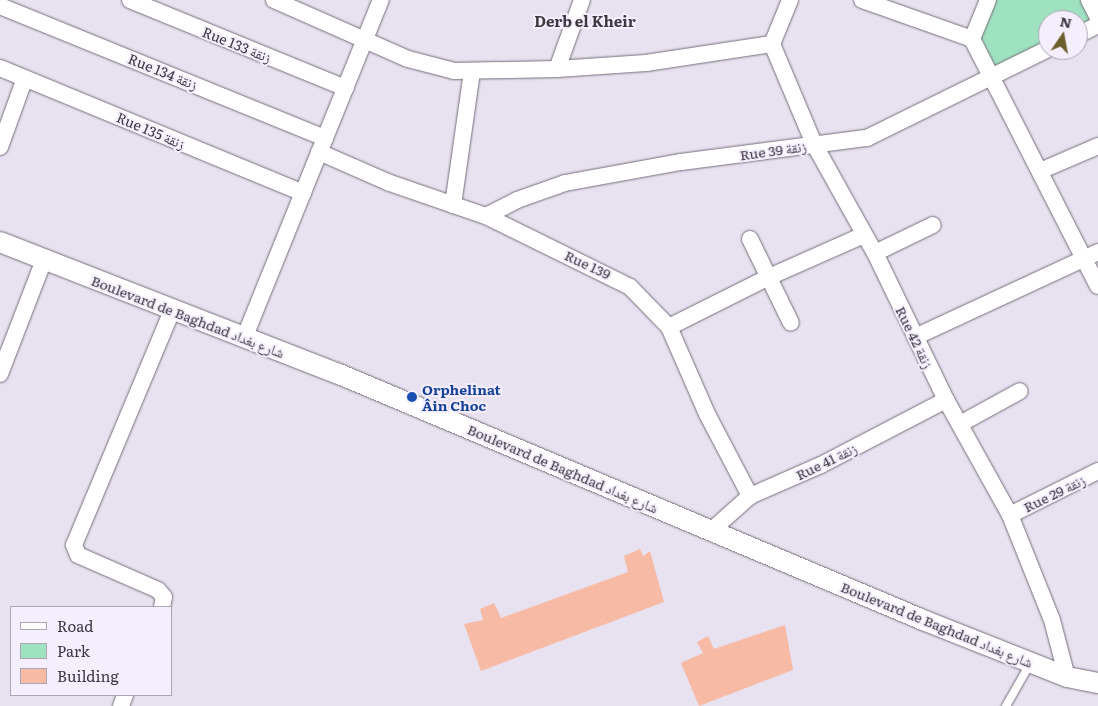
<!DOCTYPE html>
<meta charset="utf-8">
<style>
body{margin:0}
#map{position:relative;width:1098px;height:706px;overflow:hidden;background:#e8e1f0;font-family:Literata,"Noto Naskh Arabic",serif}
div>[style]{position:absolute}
.green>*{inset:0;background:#9ee2c0}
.building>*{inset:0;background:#f7baa4}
.roads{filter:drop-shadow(0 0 1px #756e7c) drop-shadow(0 0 1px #756e7c)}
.service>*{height:8px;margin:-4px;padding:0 4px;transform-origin:4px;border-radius:4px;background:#fff}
.minor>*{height:16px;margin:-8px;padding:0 8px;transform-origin:8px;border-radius:8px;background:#fff}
.tertiary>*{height:20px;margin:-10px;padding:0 10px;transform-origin:10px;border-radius:10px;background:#fff}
.dots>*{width:14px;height:14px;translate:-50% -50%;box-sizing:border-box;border:2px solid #f5eefe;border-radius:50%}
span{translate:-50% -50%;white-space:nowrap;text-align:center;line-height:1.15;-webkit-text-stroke:4px #f5eefe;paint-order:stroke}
.street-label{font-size:14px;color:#3c393f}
.transit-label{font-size:14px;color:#164399;font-weight:700}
.left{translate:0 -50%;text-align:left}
.neighbourhood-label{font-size:15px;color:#3c393f;font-weight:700}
.legend{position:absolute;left:10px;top:606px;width:162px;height:90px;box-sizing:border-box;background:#f5eefe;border:1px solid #aba6b2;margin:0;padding:6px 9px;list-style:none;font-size:15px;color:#3c393f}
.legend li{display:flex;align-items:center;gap:10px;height:25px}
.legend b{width:25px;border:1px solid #aba6b2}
.north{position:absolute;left:1038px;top:10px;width:50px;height:50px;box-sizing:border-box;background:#f5eefe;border:1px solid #aba6b2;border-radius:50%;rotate:12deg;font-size:14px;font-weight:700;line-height:20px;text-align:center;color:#3c393f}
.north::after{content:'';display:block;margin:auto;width:18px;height:22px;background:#6c5f2c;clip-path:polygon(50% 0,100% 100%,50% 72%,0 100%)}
</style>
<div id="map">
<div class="green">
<i style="clip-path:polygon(996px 0,1083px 0,1094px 23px,1078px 30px,1078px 20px,1048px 20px,1048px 45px,996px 70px,980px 35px)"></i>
</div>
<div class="building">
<i style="clip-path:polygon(640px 549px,643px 556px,650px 551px,664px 602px,481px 671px,464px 624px,483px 620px,480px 609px,494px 603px,501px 618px,628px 572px,624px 556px)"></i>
<i style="clip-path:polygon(785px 625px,793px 670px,699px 706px,681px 663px,703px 653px,697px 642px,708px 636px,714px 649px)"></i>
</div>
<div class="roads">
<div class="service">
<i style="left:1006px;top:706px;width:48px;rotate:-60.3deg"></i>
</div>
<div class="minor">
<i style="left:130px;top:0;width:233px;rotate:22.2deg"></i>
<i style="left:274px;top:0;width:146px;rotate:23.8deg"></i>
<i style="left:408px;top:59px;width:48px;rotate:14.6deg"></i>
<i style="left:454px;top:71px;width:103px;rotate:-1.1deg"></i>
<i style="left:557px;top:69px;width:89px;rotate:-3.9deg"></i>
<i style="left:646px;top:63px;width:127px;rotate:-8.6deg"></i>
<i style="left:790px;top:0;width:48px;rotate:112.2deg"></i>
<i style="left:772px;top:44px;width:108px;rotate:67.2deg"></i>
<i style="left:814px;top:144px;width:125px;rotate:60.8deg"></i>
<i style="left:875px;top:253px;width:163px;rotate:64.2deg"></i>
<i style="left:946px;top:400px;width:132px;rotate:60.9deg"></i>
<i style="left:1010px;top:515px;width:113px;rotate:68.2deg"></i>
<i style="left:1052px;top:620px;width:59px;rotate:75.3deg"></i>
<i style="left:862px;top:0;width:117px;rotate:19.5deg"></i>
<i style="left:1089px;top:0;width:20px;rotate:63deg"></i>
<i style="left:0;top:6px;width:351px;rotate:22.1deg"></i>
<i style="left:1078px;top:35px;width:22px;rotate:-27deg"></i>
<i style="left:972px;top:39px;width:277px;rotate:63deg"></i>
<i style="left:972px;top:39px;width:42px;rotate:-67.7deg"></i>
<i style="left:0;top:68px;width:328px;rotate:22.4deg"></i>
<i style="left:557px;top:69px;width:73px;rotate:-70.1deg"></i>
<i style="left:0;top:147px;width:73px;rotate:-70.1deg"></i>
<i style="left:319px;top:152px;width:77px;rotate:23.6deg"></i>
<i style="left:390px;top:183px;width:102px;rotate:19deg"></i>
<i style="left:486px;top:216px;width:161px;rotate:26.2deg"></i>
<i style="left:630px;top:287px;width:56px;rotate:45.7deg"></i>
<i style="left:669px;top:327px;width:95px;rotate:66.4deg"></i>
<i style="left:707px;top:414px;width:93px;rotate:62.3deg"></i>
<i style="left:1040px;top:171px;width:63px;rotate:-23.3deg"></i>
<i style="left:453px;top:205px;width:134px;rotate:-81.9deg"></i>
<i style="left:486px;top:216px;width:35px;rotate:-27deg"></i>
<i style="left:517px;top:200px;width:51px;rotate:-19.5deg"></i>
<i style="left:565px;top:183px;width:118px;rotate:-10.3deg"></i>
<i style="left:681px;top:162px;width:188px;rotate:-7.4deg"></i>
<i style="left:867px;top:138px;width:202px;rotate:-26.2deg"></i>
<i style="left:750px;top:239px;width:93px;rotate:64deg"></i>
<i style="left:875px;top:253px;width:64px;rotate:-25.8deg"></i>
<i style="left:669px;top:327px;width:112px;rotate:-26.6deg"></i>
<i style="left:769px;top:277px;width:104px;rotate:-23.9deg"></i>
<i style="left:245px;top:336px;width:362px;rotate:-68deg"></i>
<i style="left:915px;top:337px;width:202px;rotate:-24.9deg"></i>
<i style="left:0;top:374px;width:122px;rotate:-68.9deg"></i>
<i style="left:960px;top:424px;width:68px;rotate:-28.8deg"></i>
<i style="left:1010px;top:515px;width:98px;rotate:-26.6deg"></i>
<i style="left:712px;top:530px;width:51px;rotate:-41.8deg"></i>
<i style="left:750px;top:496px;width:77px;rotate:-23.6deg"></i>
<i style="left:821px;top:465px;width:141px;rotate:-27.5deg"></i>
<i style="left:162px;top:607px;width:10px;rotate:-79deg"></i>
<i style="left:164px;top:597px;width:9px;rotate:-131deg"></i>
<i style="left:158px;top:590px;width:87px;rotate:-156.4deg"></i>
<i style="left:78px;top:555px;width:11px;rotate:-112deg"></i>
<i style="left:74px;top:545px;width:254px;rotate:-67.3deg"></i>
<i style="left:121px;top:706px;width:12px;rotate:-70deg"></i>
</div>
<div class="tertiary">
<i style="left:0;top:242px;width:364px;rotate:21.3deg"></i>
<i style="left:339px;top:374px;width:634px;rotate:22.84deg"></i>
<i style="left:923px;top:620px;width:155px;rotate:21.6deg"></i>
<i style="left:1067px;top:677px;width:32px;rotate:11deg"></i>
</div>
</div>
<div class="dots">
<i style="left:412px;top:397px;background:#1a4fb4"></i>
</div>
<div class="street-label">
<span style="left:237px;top:44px;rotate:22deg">Rue 133 زنقة</span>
<span style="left:163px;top:71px;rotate:22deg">Rue 134 زنقة</span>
<span style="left:151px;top:130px;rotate:23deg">Rue 135 زنقة</span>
<span style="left:773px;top:150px;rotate:-8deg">Rue 39 زنقة</span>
<span style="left:588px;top:264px;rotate:25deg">Rue 139</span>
<span style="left:188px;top:316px;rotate:21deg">Boulevard de Baghdad شارع بغداد</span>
<span style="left:915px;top:337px;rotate:64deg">Rue 42 زنقة</span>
<span style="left:826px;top:461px;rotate:-26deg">Rue 41 زنقة</span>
<span style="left:563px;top:468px;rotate:23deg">Boulevard de Baghdad شارع بغداد</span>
<span style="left:1054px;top:493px;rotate:-26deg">Rue 29 زنقة</span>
<span style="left:937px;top:624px;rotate:22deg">Boulevard de Baghdad شارع بغداد</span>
</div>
<div class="transit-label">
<span class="left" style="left:422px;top:397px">Orphelinat<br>Âin Choc</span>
</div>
<div class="neighbourhood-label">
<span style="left:585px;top:21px">Derb el Kheir</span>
</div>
<ul class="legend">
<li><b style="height:6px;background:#fff"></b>Road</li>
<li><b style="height:14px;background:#9ee2c0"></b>Park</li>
<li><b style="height:14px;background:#f7baa4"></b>Building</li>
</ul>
<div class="north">N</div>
</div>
